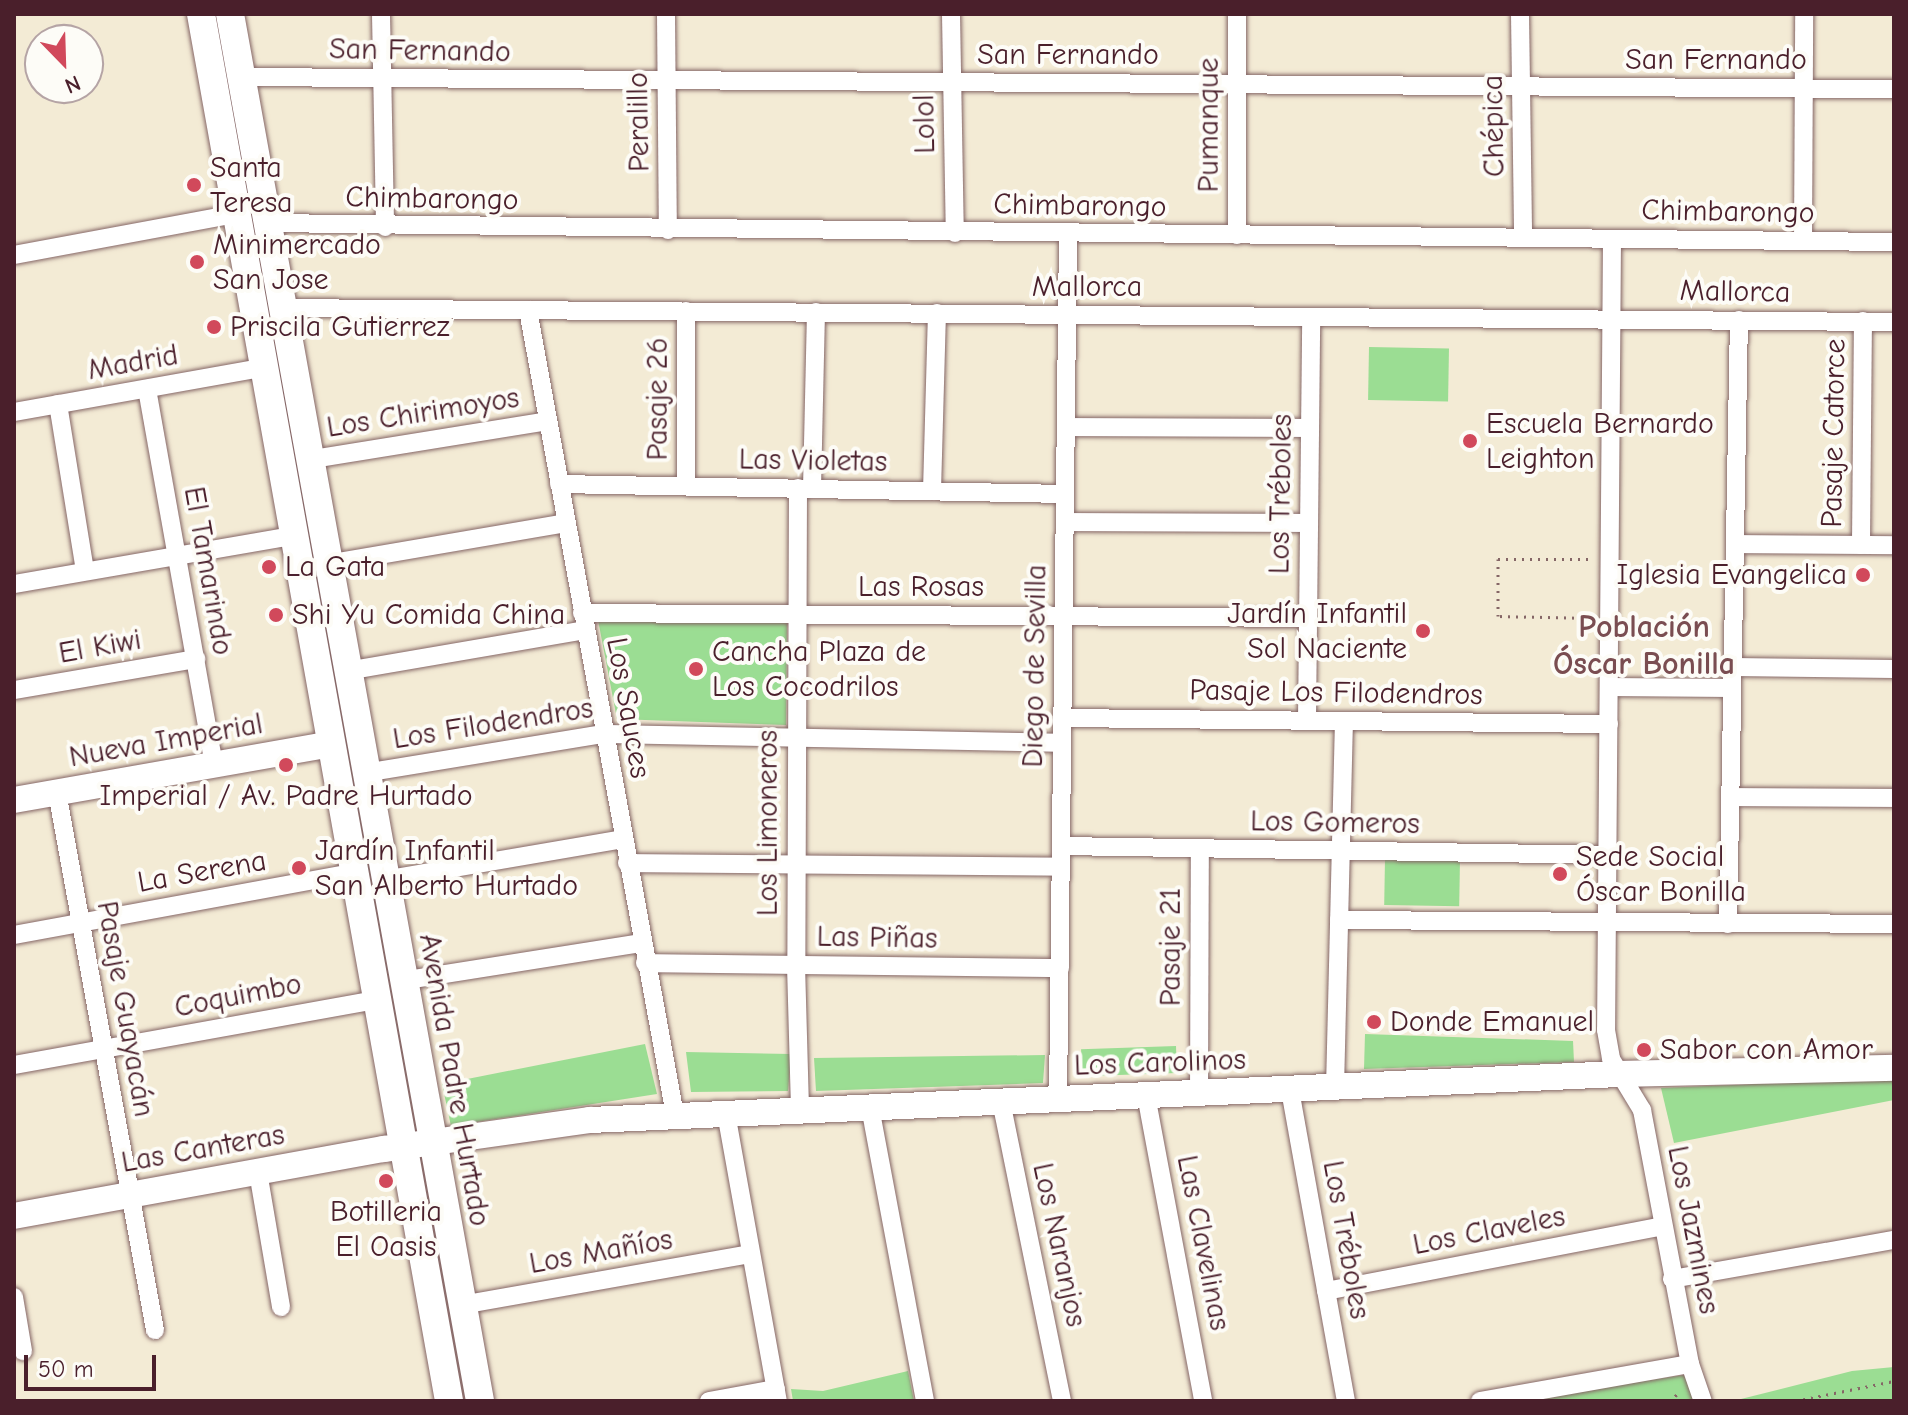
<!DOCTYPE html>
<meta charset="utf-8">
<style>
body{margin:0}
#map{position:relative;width:1908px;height:1415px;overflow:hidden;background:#f3ebd5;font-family:"Comic Neue",sans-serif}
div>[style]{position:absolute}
.green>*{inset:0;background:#9bdd93;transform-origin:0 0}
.path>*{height:3px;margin-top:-1.5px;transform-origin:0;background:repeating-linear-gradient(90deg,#856666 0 2px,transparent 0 8px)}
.roads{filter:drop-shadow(0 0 2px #856666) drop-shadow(0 0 2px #856666)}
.street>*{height:18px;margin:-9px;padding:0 9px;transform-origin:9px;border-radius:9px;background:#fff}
.secondary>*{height:26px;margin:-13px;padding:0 13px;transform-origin:13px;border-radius:13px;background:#fff}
.primary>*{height:28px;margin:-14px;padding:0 14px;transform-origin:14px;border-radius:14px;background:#fff}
.dots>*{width:22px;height:22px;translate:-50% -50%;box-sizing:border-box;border:4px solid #fdfcf7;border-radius:50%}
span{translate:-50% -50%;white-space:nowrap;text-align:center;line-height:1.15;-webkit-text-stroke:8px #fdfcf7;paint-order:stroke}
.street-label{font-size:30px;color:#4a1f2b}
.poi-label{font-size:30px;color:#4a1f2b}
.left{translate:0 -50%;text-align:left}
.right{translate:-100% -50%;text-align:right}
.neighbourhood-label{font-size:32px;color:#7a4d51;font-weight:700}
.frame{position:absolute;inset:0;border:16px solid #4a1f2b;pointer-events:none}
.north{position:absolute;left:24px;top:24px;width:80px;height:80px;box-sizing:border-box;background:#fdfcf7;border:2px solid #b5a4a5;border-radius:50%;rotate:157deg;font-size:22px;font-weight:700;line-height:32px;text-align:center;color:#4a1f2b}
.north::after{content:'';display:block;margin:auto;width:28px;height:36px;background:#d1495b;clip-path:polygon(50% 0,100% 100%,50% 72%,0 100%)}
.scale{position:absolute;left:24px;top:1355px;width:132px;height:36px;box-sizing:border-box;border:4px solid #4a1f2b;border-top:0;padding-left:10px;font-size:24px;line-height:28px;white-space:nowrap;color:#4a1f2b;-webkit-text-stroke:6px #fdfcf7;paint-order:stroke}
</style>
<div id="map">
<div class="green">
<i style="left:1369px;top:347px;width:80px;height:53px;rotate:1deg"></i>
<i style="clip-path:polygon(787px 616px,786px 725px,617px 719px,598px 620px)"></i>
<i style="left:1385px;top:859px;width:75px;height:46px;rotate:1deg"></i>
<i style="clip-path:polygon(1365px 1034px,1573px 1041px,1574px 1062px,1364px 1069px)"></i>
<i style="clip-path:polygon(645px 1044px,657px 1094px,451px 1126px,442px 1084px)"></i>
<i style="left:1176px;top:1046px;width:27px;height:95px;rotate:88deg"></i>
<i style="clip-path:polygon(686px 1052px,791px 1054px,788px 1091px,691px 1092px)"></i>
<i style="clip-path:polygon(1045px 1055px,1043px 1083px,816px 1091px,814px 1058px)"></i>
<i style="clip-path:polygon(1894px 1078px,1894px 1100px,1674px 1143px,1661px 1088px)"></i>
<i style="clip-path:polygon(1894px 1367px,1894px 1401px,1733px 1401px,1852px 1371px)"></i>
<i style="clip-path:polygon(908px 1371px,914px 1401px,793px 1401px,791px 1389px,823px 1391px)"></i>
<i style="clip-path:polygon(1684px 1375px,1696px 1401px,1510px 1401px)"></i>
</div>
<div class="path">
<i style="left:1590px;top:618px;width:92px;rotate:-178.8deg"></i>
<i style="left:1498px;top:616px;width:57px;rotate:-90deg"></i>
<i style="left:1498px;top:559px;width:96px"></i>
<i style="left:1669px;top:1401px;width:14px;rotate:-39deg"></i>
<i style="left:1795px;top:1401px;width:101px;rotate:-11.4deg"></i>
</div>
<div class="roads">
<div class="street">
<i style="left:381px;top:14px;width:213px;rotate:88.9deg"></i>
<i style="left:666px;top:14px;width:216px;rotate:89.5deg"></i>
<i style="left:951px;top:14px;width:219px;rotate:89deg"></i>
<i style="left:1520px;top:14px;width:224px;rotate:89.2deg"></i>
<i style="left:242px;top:77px;width:1652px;rotate:0.42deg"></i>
<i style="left:266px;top:223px;width:1628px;rotate:0.67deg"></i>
<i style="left:1237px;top:235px;width:221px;rotate:-90deg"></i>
<i style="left:1612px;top:239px;width:791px;rotate:90.43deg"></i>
<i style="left:1606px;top:1030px;width:29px;rotate:80deg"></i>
<i style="left:1611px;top:1059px;width:60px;rotate:58.7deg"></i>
<i style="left:1642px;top:1110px;width:258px;rotate:79.3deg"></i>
<i style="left:1690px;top:1364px;width:39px;rotate:71deg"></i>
<i style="left:1803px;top:241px;width:227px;rotate:-89.7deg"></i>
<i style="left:14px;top:255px;width:226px;rotate:-10.5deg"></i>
<i style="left:280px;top:308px;width:1614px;rotate:0.5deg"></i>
<i style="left:528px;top:310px;width:818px;rotate:79.65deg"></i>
<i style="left:147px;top:389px;width:381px;rotate:79.9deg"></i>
<i style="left:58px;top:404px;width:169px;rotate:80.8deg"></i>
<i style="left:14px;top:412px;width:251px;rotate:-10.1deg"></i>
<i style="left:1066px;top:427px;width:244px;rotate:0.2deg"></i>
<i style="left:307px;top:460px;width:244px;rotate:-9.2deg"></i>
<i style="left:559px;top:484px;width:506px;rotate:1.13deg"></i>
<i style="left:686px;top:486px;width:175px;rotate:-90deg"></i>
<i style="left:798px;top:488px;width:477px;rotate:90.2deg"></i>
<i style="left:796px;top:965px;width:145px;rotate:88.4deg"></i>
<i style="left:812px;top:488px;width:176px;rotate:-88.7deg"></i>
<i style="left:932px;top:491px;width:178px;rotate:-88.4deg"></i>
<i style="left:1065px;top:522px;width:244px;rotate:0.2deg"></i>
<i style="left:1735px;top:544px;width:159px;rotate:0.4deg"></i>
<i style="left:1861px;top:545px;width:224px;rotate:-89.5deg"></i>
<i style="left:326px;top:564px;width:243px;rotate:-9.7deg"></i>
<i style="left:14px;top:584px;width:281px;rotate:-9.8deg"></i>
<i style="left:582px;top:613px;width:726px;rotate:0.39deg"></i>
<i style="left:1733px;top:667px;width:161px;rotate:0.7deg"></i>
<i style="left:346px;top:671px;width:242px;rotate:-9.7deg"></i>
<i style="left:1609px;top:687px;width:123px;rotate:0.5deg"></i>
<i style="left:14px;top:690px;width:185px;rotate:-9.7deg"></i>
<i style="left:1063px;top:718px;width:546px;rotate:0.63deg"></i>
<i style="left:1307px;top:720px;width:403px;rotate:-89.4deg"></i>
<i style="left:365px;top:773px;width:242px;rotate:-9.3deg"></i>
<i style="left:604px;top:734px;width:458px;rotate:1.1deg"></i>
<i style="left:57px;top:792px;width:547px;rotate:79.68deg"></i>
<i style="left:1730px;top:797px;width:164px;rotate:0.3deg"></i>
<i style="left:1061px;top:846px;width:547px;rotate:0.94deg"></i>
<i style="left:627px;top:863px;width:434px;rotate:0.5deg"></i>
<i style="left:383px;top:880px;width:243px;rotate:-9.7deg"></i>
<i style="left:1339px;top:920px;width:555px;rotate:0.41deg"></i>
<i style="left:1728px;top:924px;width:604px;rotate:-88.96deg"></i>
<i style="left:14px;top:935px;width:345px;rotate:-10.4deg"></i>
<i style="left:645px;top:963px;width:415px;rotate:0.7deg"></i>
<i style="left:401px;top:981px;width:243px;rotate:-9deg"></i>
<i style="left:14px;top:1065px;width:369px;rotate:-10.2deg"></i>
<i style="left:1335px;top:1088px;width:367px;rotate:-88.6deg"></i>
<i style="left:1290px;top:1090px;width:316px;rotate:79.8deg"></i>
<i style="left:1199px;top:1093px;width:245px;rotate:-89.8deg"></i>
<i style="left:1146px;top:1095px;width:311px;rotate:79.4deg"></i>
<i style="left:1058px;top:1099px;width:866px;rotate:-89.34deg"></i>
<i style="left:1001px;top:1101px;width:306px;rotate:78.5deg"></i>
<i style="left:870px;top:1107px;width:299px;rotate:79.4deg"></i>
<i style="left:726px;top:1113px;width:293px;rotate:79.8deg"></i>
<i style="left:258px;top:1172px;width:137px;rotate:80.3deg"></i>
<i style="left:1672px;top:1279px;width:225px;rotate:-10deg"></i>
<i style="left:1326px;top:1291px;width:343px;rotate:-10.9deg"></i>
<i style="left:14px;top:1297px;width:55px;rotate:80.5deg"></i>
<i style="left:461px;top:1305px;width:294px;rotate:-10deg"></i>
<i style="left:709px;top:1401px;width:68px;rotate:-10.2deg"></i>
<i style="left:1480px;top:1401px;width:213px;rotate:-10deg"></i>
</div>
<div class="secondary">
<i style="left:14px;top:800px;width:321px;rotate:-10deg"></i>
<i style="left:14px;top:1216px;width:376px;rotate:-10.3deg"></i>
<i style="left:384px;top:1149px;width:208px;rotate:-8deg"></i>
<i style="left:590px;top:1120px;width:1031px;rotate:-2.56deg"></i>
<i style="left:1620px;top:1074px;width:274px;rotate:-1.3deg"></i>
</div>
<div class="primary">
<i style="left:201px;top:14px;width:1409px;rotate:79.86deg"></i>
<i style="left:230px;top:14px;width:1409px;rotate:79.78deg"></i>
</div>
</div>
<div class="dots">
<i style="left:194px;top:185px;background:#d1495b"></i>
<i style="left:197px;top:262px;background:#d1495b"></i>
<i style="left:214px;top:327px;background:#d1495b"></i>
<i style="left:1470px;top:441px;background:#d1495b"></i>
<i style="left:269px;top:567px;background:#d1495b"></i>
<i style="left:1863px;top:575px;background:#d1495b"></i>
<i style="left:276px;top:615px;background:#d1495b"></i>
<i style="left:1423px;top:631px;background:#d1495b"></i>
<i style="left:696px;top:669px;background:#d1495b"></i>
<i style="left:286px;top:765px;background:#d1495b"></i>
<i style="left:299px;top:868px;background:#d1495b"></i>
<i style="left:1560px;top:874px;background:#d1495b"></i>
<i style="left:1374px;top:1022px;background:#d1495b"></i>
<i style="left:1644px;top:1050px;background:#d1495b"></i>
<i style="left:386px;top:1181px;background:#d1495b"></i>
</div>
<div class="street-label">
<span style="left:420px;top:51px;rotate:1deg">San Fernando</span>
<span style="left:1068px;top:55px">San Fernando</span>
<span style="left:1716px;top:60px">San Fernando</span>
<span style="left:639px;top:122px;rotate:-91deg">Peralillo</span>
<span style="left:925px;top:124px;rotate:-91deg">Lolol</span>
<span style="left:1209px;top:125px;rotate:-90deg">Pumanque</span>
<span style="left:1494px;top:126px;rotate:-91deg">Chépica</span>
<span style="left:432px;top:199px;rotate:1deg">Chimbarongo</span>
<span style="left:1080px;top:206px;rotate:1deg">Chimbarongo</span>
<span style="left:1728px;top:212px;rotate:1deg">Chimbarongo</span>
<span style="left:1087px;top:287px">Mallorca</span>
<span style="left:1735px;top:292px;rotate:1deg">Mallorca</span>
<span style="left:133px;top:363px;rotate:-10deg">Madrid</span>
<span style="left:658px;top:399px;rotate:-90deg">Pasaje 26</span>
<span style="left:423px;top:413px;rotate:-9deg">Los Chirimoyos</span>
<span style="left:1834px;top:433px;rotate:-89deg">Pasaje Catorce</span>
<span style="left:813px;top:461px;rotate:1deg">Las Violetas</span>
<span style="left:1281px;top:494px;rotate:-89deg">Los Tréboles</span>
<span style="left:208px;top:571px;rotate:80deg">El Tamarindo</span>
<span style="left:921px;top:587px">Las Rosas</span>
<span style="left:100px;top:647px;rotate:-10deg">El Kiwi</span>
<span style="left:1035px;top:666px;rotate:-89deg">Diego de Sevilla</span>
<span style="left:1336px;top:693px;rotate:1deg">Pasaje Los Filodendros</span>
<span style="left:628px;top:708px;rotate:80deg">Los Sauces</span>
<span style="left:493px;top:724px;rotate:-9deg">Los Filodendros</span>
<span style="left:166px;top:741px;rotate:-10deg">Nueva Imperial</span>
<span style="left:768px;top:823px;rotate:-90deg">Los Limoneros</span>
<span style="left:1335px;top:823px;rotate:1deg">Los Gomeros</span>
<span style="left:202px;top:872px;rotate:-10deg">La Serena</span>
<span style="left:877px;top:938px;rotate:1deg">Las Piñas</span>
<span style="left:1171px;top:947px;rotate:-90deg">Pasaje 21</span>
<span style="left:238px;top:996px;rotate:-11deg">Coquimbo</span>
<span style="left:125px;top:1009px;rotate:80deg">Pasaje Guayacán</span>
<span style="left:1160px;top:1063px;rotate:-2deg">Los Carolinos</span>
<span style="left:454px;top:1080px;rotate:80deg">Avenida Padre Hurtado</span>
<span style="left:203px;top:1149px;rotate:-10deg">Las Canteras</span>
<span style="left:1693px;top:1230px;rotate:79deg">Los Jazmines</span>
<span style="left:1489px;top:1231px;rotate:-11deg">Los Claveles</span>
<span style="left:1346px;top:1240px;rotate:80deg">Los Tréboles</span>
<span style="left:1203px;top:1243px;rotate:79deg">Las Clavelinas</span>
<span style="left:1059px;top:1245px;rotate:78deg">Los Naranjos</span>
<span style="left:601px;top:1252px;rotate:-10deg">Los Mañíos</span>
</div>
<div class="poi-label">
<span class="left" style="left:210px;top:185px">Santa<br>Teresa</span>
<span class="left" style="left:213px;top:262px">Minimercado<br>San Jose</span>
<span class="left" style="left:230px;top:327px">Priscila Gutierrez</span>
<span class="left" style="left:1486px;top:441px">Escuela Bernardo<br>Leighton</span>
<span class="left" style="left:285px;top:567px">La Gata</span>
<span class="right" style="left:1847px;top:575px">Iglesia Evangelica</span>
<span class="right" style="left:1407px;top:631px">Jardín Infantil<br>Sol Naciente</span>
<span class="left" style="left:292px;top:615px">Shi Yu Comida China</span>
<span class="left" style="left:712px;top:669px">Cancha Plaza de<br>Los Cocodrilos</span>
<span style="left:286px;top:796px">Imperial / Av. Padre Hurtado</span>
<span class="left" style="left:315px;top:868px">Jardín Infantil<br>San Alberto Hurtado</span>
<span class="left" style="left:1576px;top:874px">Sede Social<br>Óscar Bonilla</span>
<span class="left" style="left:1390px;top:1022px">Donde Emanuel</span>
<span class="left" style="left:1660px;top:1050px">Sabor con Amor</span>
<span style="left:386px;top:1229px">Botilleria<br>El Oasis</span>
</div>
<div class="neighbourhood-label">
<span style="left:1644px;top:646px">Población<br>Óscar Bonilla</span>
</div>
<div class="frame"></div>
<div class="north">N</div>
<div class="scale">50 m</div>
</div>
